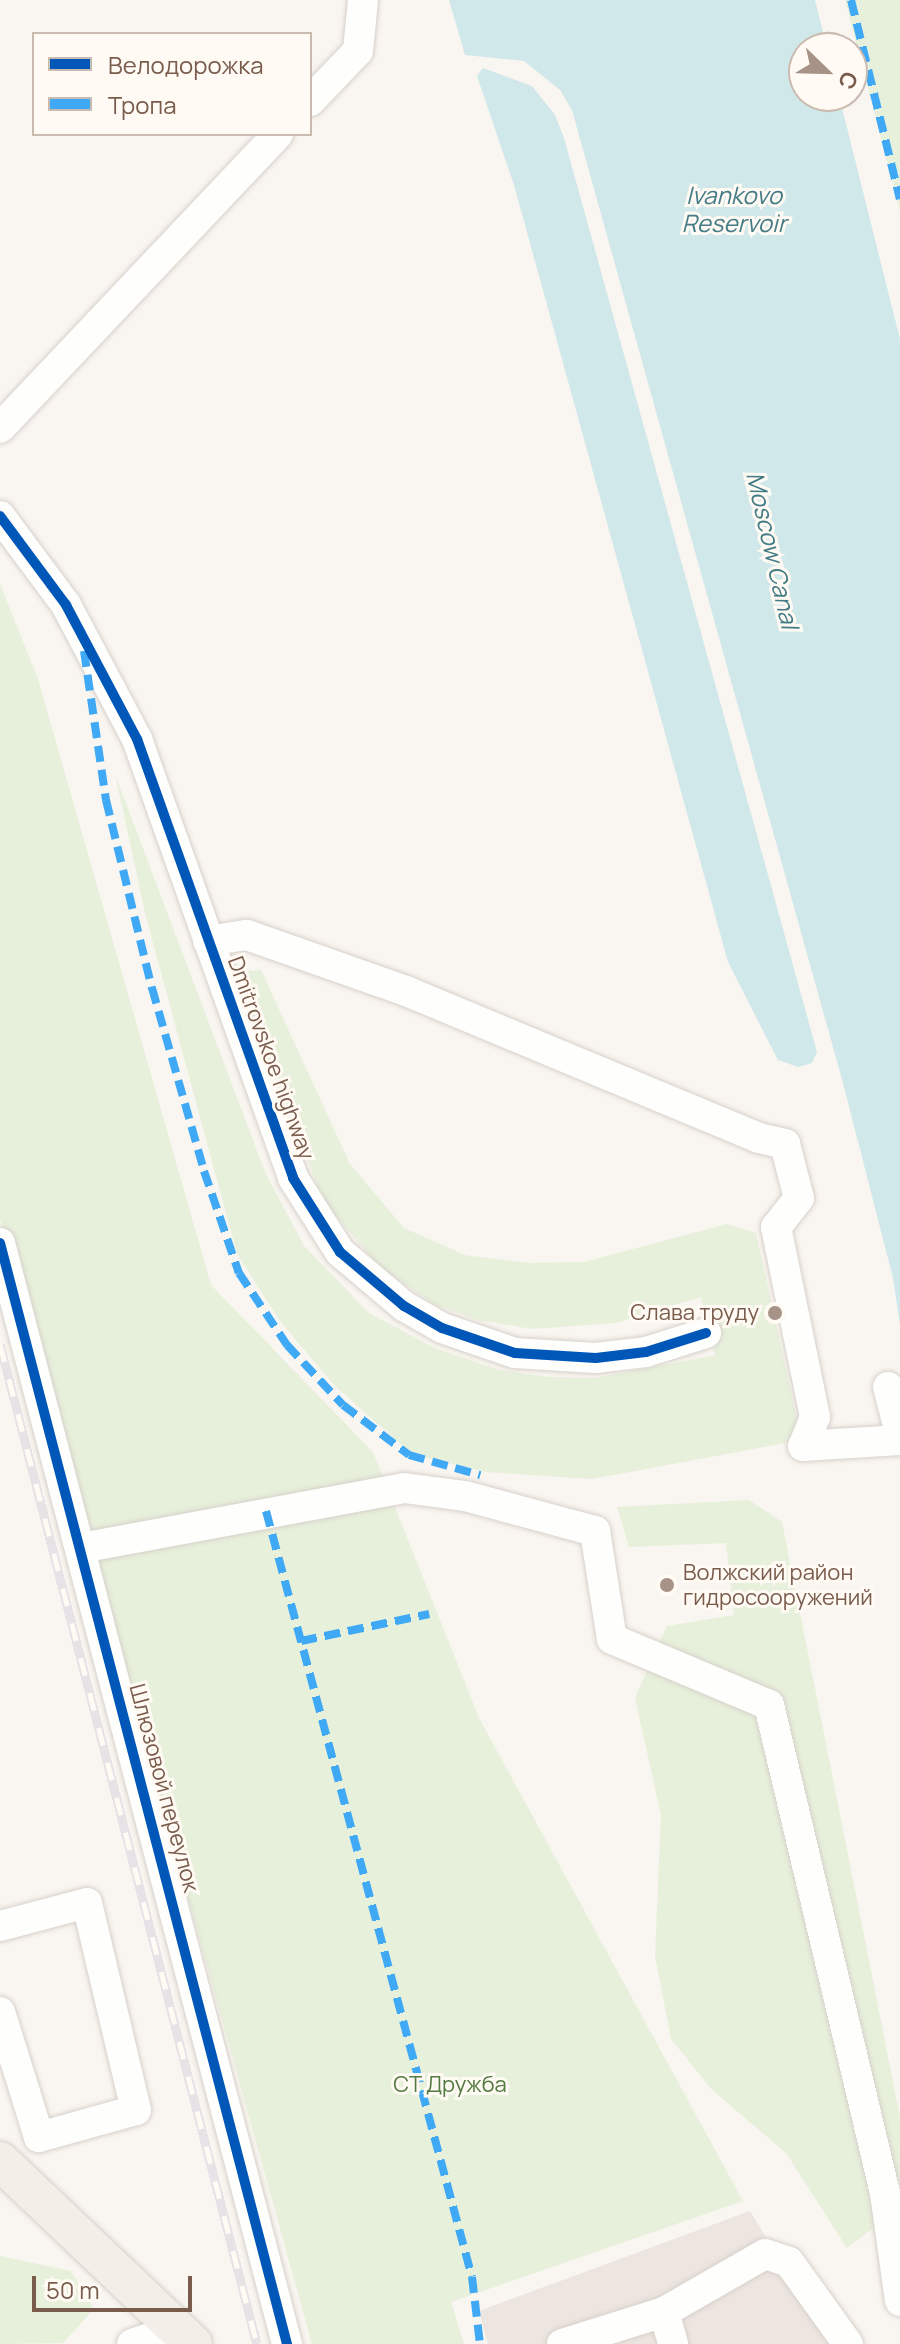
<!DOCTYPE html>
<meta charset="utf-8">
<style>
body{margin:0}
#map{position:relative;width:900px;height:2344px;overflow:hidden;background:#f9f5f0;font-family:Manrope,sans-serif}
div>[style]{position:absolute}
.industrial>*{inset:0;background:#ede5e0}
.green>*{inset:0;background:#e7f0db}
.water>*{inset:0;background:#d0e8ea}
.roads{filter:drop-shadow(0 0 2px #d7d1cb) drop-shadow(0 0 2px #d7d1cb)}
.minor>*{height:30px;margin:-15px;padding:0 15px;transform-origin:15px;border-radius:15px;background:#fefefd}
.major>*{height:38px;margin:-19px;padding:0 19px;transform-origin:19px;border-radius:19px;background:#f3eee8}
.rail>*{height:9px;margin-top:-4.5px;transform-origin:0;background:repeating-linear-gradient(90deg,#fffaf3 0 18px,#e6e3e7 0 36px);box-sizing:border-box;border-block:2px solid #e6e3e7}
.quiet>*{height:8px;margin-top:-4px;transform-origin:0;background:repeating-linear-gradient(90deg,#3fa9f5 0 16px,transparent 0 24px)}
.cycleway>*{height:10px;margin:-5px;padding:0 5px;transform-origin:5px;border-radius:5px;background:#0057b8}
.dots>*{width:22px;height:22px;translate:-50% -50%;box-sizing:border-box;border:4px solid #fffaf3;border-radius:50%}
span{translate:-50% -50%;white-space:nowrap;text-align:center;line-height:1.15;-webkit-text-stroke:6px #fffaf3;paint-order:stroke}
.street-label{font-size:22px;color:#7a5c4d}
.poi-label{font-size:22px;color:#7a5c4d}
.right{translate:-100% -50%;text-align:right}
.left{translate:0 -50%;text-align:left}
.park-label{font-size:22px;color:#537a41}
.water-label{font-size:24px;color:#437c86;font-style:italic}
.legend{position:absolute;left:32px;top:32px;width:280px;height:104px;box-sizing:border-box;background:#fffaf3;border:2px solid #cabbb1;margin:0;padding:10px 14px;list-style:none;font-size:24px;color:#7a5c4d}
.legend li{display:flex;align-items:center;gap:16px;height:40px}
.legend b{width:40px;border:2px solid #cabbb1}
.north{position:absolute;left:788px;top:32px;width:80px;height:80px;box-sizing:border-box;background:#fffaf3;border:2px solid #cabbb1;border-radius:50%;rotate:113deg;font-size:22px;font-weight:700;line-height:32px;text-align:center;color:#7a5c4d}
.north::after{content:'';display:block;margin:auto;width:28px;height:36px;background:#a69286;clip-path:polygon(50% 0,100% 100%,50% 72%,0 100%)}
.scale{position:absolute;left:32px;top:2276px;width:160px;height:36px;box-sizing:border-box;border:4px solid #7a5c4d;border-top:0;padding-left:10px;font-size:24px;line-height:28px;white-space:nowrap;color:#7a5c4d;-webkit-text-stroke:6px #fffaf3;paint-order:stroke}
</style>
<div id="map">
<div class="industrial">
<i style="clip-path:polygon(750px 2211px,830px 2344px,488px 2344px,479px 2311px)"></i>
</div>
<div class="green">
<i style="clip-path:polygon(845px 0,900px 0,900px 211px)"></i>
<i style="clip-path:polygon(0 584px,38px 679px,211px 1285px,373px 1452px,479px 1718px,743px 2201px,451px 2302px,464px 2344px,312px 2344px,0 1219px)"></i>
<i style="clip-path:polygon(115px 774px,265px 1172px,304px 1246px,369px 1313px,435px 1348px,499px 1370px,549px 1377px,596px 1378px,715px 1355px,701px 1297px,616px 1323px,531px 1329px,478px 1320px,436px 1305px,380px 1267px,324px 1202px,236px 972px,261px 970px,350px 1164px,404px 1228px,465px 1255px,529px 1263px,584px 1262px,727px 1224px,756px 1233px,800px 1433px,785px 1443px,592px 1479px,486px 1472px,412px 1454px,336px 1387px,280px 1321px,237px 1254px,146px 917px)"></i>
<i style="clip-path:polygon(749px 1500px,782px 1522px,900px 2117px,900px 2208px,847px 2248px,786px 2153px,712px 2090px,671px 2039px,655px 1956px,661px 1815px,635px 1698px,667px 1626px,734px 1615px,726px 1543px,629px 1547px,617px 1507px)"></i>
<i style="clip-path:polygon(0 2256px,71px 2271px,94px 2309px,63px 2343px,0 2344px)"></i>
</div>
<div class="water">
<i style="clip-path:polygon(449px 0,815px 0,827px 48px,804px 48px,804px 96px,839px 96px,900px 339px,900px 1325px,893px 1278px,843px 1083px,572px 110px,560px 90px,524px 61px,465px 55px)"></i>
<i style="clip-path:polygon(483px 68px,532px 86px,555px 115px,564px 138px,817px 1052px,812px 1063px,798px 1067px,778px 1060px,728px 962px,514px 185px,477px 76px)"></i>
</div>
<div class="roads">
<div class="minor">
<i style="left:310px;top:101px;width:69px;rotate:-46.2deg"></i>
<i style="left:358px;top:51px;width:51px;rotate:-84.4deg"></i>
<i style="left:0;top:428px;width:405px;rotate:-46.6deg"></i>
<i style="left:0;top:516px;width:111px;rotate:53.4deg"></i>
<i style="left:66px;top:605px;width:152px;rotate:62.1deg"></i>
<i style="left:137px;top:739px;width:466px;rotate:70.4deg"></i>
<i style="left:293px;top:1178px;width:88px;rotate:57.6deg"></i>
<i style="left:340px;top:1252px;width:84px;rotate:40.2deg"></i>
<i style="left:404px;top:1306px;width:44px;rotate:30.1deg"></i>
<i style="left:442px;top:1328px;width:77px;rotate:18.9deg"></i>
<i style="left:515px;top:1353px;width:81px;rotate:3.5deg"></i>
<i style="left:596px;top:1358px;width:50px;rotate:-6.8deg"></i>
<i style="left:646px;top:1352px;width:63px;rotate:-17.6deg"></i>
<i style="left:208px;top:941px;width:39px;rotate:-9deg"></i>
<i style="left:247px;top:935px;width:169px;rotate:19.4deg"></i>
<i style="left:406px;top:991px;width:382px;rotate:22.6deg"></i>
<i style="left:759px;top:1138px;width:27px;rotate:13deg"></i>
<i style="left:785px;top:1144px;width:56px;rotate:75.5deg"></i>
<i style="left:799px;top:1198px;width:37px;rotate:128deg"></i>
<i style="left:776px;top:1227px;width:194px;rotate:78.4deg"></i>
<i style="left:815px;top:1417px;width:31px;rotate:112deg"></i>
<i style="left:803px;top:1446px;width:97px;rotate:-3.5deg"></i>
<i style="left:0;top:1243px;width:1138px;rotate:75.39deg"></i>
<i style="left:888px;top:1387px;width:48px;rotate:75.4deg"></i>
<i style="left:81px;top:1548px;width:329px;rotate:-10.5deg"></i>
<i style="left:404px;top:1488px;width:62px;rotate:7.5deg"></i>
<i style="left:465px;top:1496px;width:135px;rotate:15.1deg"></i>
<i style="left:595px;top:1531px;width:109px;rotate:81.1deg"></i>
<i style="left:612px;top:1639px;width:170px;rotate:22.8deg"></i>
<i style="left:769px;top:1705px;width:502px;rotate:76.63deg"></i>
<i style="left:885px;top:2193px;width:109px;rotate:82.1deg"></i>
<i style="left:0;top:1926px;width:90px;rotate:-14.8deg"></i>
<i style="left:87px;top:1903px;width:213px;rotate:76.7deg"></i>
<i style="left:136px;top:2110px;width:101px;rotate:164.4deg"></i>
<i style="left:39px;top:2137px;width:131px;rotate:-107.3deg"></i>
<i style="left:664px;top:2312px;width:116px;rotate:-29.9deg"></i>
<i style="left:765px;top:2254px;width:25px;rotate:18deg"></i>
<i style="left:789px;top:2262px;width:101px;rotate:54.3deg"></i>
<i style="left:132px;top:2344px;width:50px;rotate:-18.8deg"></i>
<i style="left:562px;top:2344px;width:107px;rotate:-17.4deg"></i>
<i style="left:664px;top:2312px;width:33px;rotate:74deg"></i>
</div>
<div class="major">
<i style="left:0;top:2161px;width:266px;rotate:43.5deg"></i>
</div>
</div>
<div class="rail">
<i style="left:0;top:1344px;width:1032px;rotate:75.59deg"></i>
</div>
<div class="quiet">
<i style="left:851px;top:0;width:205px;rotate:76.2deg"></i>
<i style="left:84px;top:651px;width:151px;rotate:81.6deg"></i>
<i style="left:106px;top:800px;width:194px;rotate:76.3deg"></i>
<i style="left:152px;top:988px;width:190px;rotate:74.1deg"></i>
<i style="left:204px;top:1171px;width:108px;rotate:71.1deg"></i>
<i style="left:239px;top:1273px;width:87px;rotate:56.3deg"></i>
<i style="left:287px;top:1345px;width:82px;rotate:47deg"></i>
<i style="left:343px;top:1405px;width:83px;rotate:37.1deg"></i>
<i style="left:409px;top:1455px;width:74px;rotate:15.7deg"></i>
<i style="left:266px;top:1511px;width:793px;rotate:74.95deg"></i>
<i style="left:472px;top:2277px;width:67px;rotate:83.2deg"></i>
<i style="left:301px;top:1641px;width:131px;rotate:-11.9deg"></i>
</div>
<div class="cycleway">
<i style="left:0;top:516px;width:111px;rotate:53.4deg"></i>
<i style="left:66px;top:605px;width:152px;rotate:62.1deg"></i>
<i style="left:137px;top:739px;width:466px;rotate:70.4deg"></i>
<i style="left:293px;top:1178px;width:88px;rotate:57.6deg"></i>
<i style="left:340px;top:1252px;width:84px;rotate:40.2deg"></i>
<i style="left:404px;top:1306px;width:44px;rotate:30.1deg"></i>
<i style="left:442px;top:1328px;width:77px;rotate:18.9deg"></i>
<i style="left:515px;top:1353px;width:81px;rotate:3.5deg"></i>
<i style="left:596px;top:1358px;width:50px;rotate:-6.8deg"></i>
<i style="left:646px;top:1352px;width:63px;rotate:-17.6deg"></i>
<i style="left:0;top:1243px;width:1138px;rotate:75.39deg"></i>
</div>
<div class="dots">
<i style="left:775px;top:1313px;background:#a69286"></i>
<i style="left:667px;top:1585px;background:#a69286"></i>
</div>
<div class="street-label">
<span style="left:271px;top:1058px;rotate:70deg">Dmitrovskoe highway</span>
<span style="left:164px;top:1788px;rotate:75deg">Шлюзовой переулок</span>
</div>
<div class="poi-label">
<span class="right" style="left:759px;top:1313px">Слава труду</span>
<span class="left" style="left:683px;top:1585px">Волжский район<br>гидросооружений</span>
</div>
<div class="park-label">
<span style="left:450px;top:2085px">СТ Дружба</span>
</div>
<div class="water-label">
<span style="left:734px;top:209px">Ivankovo<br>Reservoir</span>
<span style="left:773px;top:550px;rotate:77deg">Moscow Canal</span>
</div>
<ul class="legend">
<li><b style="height:10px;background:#0057b8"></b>Велодорожка</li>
<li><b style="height:10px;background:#3fa9f5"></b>Тропа</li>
</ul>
<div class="north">С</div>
<div class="scale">50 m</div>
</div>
